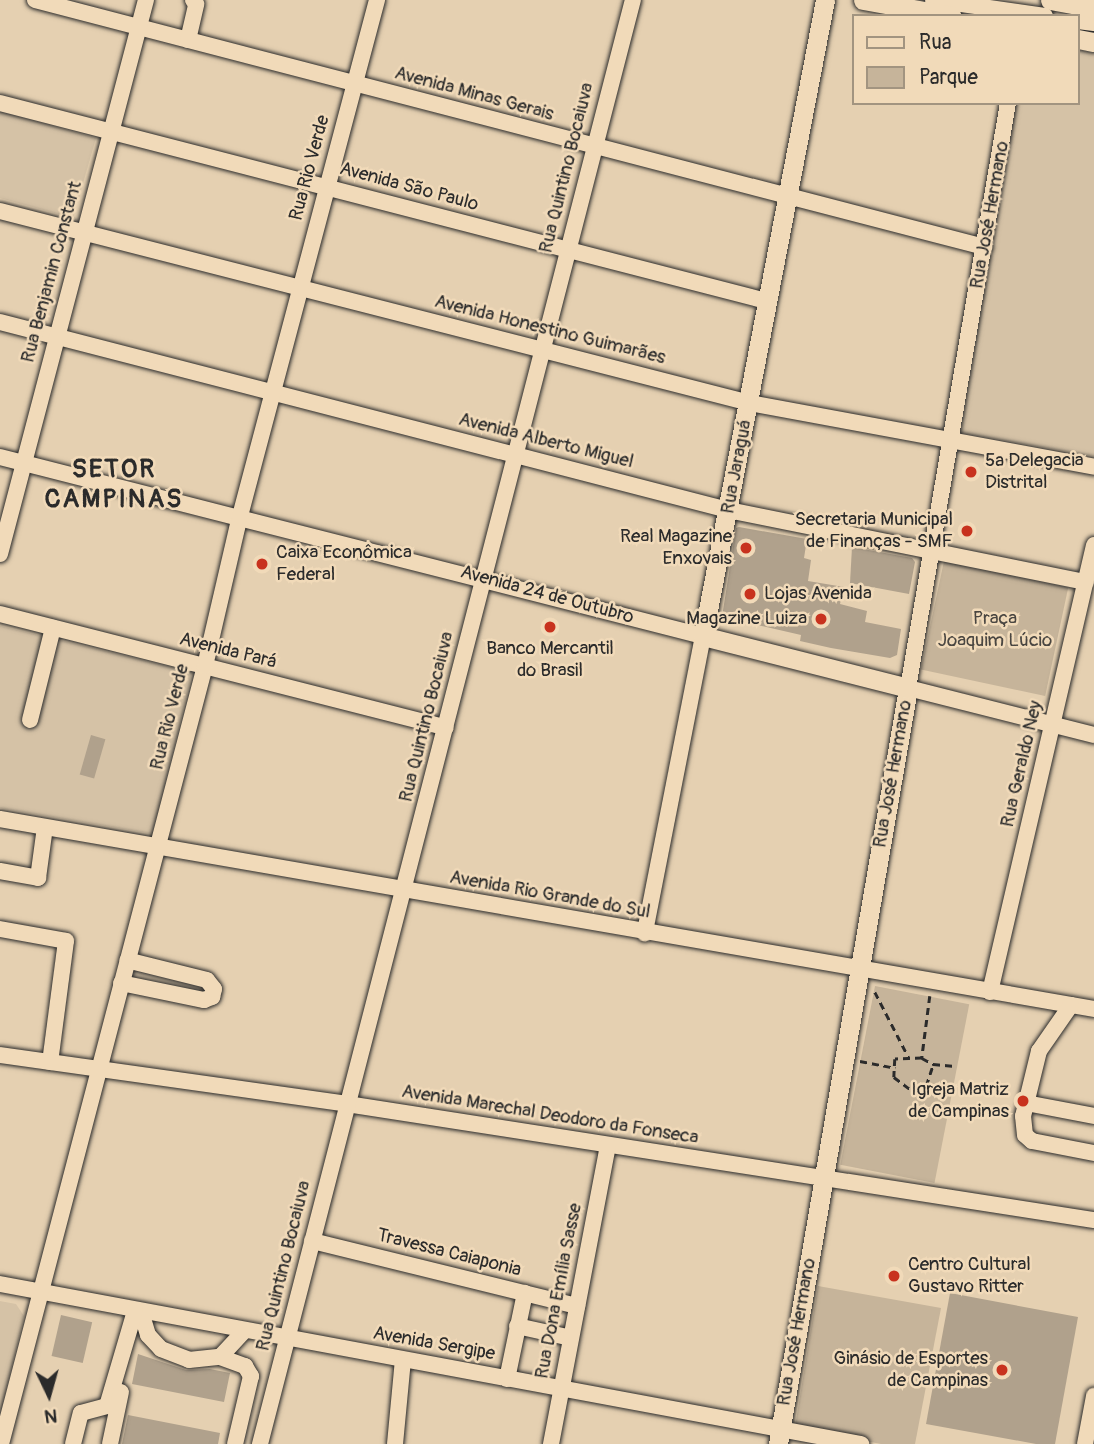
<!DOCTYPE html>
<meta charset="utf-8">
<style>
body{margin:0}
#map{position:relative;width:1094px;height:1444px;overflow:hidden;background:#e5d0b1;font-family:Pangolin,sans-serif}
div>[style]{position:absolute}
.built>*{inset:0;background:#d5c2a6}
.green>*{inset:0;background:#c6b49a;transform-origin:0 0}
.building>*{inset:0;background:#b0a18c;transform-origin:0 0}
.path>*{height:2.5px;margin-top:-1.25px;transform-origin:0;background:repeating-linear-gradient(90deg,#2b2b2b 0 7px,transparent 0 12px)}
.roads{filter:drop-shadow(0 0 2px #2b2b2b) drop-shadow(0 0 2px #2b2b2b)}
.minor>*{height:16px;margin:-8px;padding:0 8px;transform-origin:8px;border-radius:8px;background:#f1dab9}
.major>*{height:19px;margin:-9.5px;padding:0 9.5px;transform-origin:9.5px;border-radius:9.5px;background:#f1dab9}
.dots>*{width:19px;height:19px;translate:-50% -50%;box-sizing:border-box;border:4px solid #f1dab9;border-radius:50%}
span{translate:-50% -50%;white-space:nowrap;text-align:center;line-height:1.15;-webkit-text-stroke:5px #f1dab9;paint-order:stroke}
.street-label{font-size:19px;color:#2b2b2b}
.poi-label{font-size:19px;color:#2b2b2b}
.left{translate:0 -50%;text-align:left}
.right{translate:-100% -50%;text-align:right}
.park-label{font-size:19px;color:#4a4641}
.district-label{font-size:26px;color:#2b2b2b;font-weight:700;letter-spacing:2px}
.legend{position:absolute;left:852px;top:14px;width:228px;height:91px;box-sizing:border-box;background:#f1dab9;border:2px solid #a29480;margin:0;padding:9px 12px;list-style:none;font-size:21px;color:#2b2b2b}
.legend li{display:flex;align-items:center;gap:14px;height:35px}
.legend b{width:35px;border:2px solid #a29480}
.north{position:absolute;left:14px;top:1360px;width:70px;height:70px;-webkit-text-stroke:5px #f1dab9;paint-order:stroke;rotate:175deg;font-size:19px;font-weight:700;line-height:28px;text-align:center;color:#2b2b2b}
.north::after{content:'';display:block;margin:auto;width:24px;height:32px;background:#2b2b2b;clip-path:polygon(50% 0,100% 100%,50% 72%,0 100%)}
</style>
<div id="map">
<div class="built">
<i style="clip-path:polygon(1078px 50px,1094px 53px,1094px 456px,961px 433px,1016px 103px,1078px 103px)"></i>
<i style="clip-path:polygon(0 111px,96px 138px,73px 218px,0 198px)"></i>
<i style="clip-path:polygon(0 626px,192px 672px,154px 834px,0 808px)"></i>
<i style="clip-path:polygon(0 1301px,16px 1304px,24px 1316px,0 1416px)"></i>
</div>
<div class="green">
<i style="left:944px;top:561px;width:127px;height:111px;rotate:12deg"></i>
<i style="left:875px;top:986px;width:96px;height:182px;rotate:11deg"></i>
<i style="clip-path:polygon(818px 1286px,941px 1308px,915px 1444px,881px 1444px,795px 1427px)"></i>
</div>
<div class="building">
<i style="clip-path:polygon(739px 527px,807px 539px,804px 558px,811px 560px,808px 581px,844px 587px,840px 604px,867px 611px,865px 622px,901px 629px,897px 655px,890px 658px,831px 648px,800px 641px,801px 635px,722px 617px,736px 528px)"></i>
<i style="clip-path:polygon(852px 547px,912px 558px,915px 562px,909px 594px,850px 583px)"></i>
<i style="left:91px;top:735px;width:15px;height:41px;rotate:16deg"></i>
<i style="clip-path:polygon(950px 1293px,1078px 1317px,1055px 1444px,1036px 1444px,926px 1424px)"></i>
<i style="left:61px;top:1315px;width:32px;height:42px;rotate:13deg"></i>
<i style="clip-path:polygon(138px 1354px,186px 1370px,210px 1369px,230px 1373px,224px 1402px,132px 1384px)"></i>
<i style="clip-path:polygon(128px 1415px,220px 1433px,218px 1444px,122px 1444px)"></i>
</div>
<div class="path">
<i style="left:875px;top:992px;width:74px;rotate:62.7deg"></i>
<i style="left:930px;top:996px;width:63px;rotate:97.4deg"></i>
<i style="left:922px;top:1058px;width:13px;rotate:29deg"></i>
<i style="left:933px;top:1064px;width:22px;rotate:5deg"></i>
<i style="left:922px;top:1058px;width:27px;rotate:178deg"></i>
<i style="left:895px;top:1059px;width:18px;rotate:93deg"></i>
<i style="left:894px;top:1077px;width:21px;rotate:37deg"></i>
<i style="left:911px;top:1090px;width:16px;rotate:-15deg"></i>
<i style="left:926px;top:1086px;width:23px;rotate:-72deg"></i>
<i style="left:860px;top:1061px;width:36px;rotate:11deg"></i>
</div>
<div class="roads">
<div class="minor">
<i style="left:35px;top:0;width:981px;rotate:14.59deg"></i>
<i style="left:933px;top:0;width:113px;rotate:8.1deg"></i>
<i style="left:1078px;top:21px;width:16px;rotate:7deg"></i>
<i style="left:188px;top:40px;width:37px;rotate:-77deg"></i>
<i style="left:196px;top:4px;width:5px;rotate:-127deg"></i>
<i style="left:0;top:103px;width:791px;rotate:14.49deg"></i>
<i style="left:1008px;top:103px;width:593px;rotate:99.7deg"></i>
<i style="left:908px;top:688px;width:192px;rotate:14.2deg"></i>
<i style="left:0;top:211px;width:774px;rotate:14.36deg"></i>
<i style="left:750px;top:403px;width:350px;rotate:10.5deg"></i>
<i style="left:0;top:322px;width:752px;rotate:14.48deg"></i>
<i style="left:728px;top:510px;width:365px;rotate:11.4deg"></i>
<i style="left:0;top:457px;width:725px;rotate:14.29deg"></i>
<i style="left:703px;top:636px;width:303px;rotate:101.1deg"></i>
<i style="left:0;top:554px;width:573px;rotate:-75.24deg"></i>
<i style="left:0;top:614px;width:460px;rotate:14.3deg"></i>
<i style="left:30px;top:720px;width:95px;rotate:-76deg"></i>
<i style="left:0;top:819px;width:1110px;rotate:9.85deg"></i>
<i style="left:0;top:871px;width:39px;rotate:10deg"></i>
<i style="left:38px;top:878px;width:51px;rotate:-82.2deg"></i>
<i style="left:0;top:929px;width:67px;rotate:10.3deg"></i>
<i style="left:66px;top:941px;width:122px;rotate:97.5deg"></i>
<i style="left:121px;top:983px;width:85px;rotate:11.6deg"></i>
<i style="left:204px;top:1000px;width:9px;rotate:-21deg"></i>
<i style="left:212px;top:997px;width:8px;rotate:-76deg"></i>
<i style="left:214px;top:989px;width:11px;rotate:-128deg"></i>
<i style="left:207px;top:980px;width:82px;rotate:-166deg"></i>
<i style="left:990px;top:992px;width:459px;rotate:-76.9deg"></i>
<i style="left:1071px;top:1005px;width:56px;rotate:124.8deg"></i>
<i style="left:1039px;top:1051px;width:67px;rotate:103.8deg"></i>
<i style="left:1023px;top:1116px;width:19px;rotate:84deg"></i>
<i style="left:1025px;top:1135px;width:9px;rotate:41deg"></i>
<i style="left:1032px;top:1141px;width:63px;rotate:11deg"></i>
<i style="left:0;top:1055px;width:350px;rotate:8deg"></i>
<i style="left:347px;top:1104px;width:756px;rotate:8.83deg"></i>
<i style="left:1026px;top:1103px;width:69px;rotate:10.8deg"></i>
<i style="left:312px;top:1241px;width:273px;rotate:13.8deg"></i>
<i style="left:0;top:1284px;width:876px;rotate:10.53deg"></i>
<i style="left:141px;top:1312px;width:24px;rotate:73deg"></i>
<i style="left:148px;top:1335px;width:19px;rotate:47deg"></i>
<i style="left:161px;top:1349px;width:30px;rotate:21deg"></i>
<i style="left:189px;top:1360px;width:31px;rotate:-6deg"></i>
<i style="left:220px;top:1357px;width:35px;rotate:-47deg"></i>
<i style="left:517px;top:1326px;width:55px;rotate:12.5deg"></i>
<i style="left:220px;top:1357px;width:27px;rotate:20deg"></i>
<i style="left:245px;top:1366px;width:12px;rotate:59deg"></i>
<i style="left:251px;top:1376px;width:70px;rotate:103.2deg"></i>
<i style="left:507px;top:1379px;width:88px;rotate:-78.2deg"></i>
<i style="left:1px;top:1444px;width:804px;rotate:-75.31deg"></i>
<i style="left:205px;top:666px;width:154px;rotate:-76.9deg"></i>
<i style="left:240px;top:516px;width:534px;rotate:-75.13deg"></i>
<i style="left:73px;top:1444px;width:32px;rotate:-76deg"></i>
<i style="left:81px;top:1413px;width:27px;rotate:-15deg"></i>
<i style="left:107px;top:1406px;width:99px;rotate:-73.6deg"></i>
<i style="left:110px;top:1444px;width:53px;rotate:-78.1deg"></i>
<i style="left:260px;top:1444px;width:1491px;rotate:-75.52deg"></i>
<i style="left:395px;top:1444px;width:84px;rotate:-84.6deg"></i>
<i style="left:551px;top:1444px;width:304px;rotate:-79.2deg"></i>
<i style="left:1085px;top:1444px;width:49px;rotate:-79.4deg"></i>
</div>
<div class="major">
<i style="left:863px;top:0;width:90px;rotate:10.2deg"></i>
<i style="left:1050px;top:0;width:45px;rotate:10.3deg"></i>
<i style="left:1078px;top:39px;width:16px;rotate:11deg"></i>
<i style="left:778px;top:1444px;width:767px;rotate:-80.24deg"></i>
<i style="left:908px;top:688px;width:211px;rotate:-165.8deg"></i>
<i style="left:703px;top:636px;width:648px;rotate:-79.14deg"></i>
</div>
</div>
<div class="dots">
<i style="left:971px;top:472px;background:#c8321e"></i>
<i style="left:967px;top:531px;background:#c8321e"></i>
<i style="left:746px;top:548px;background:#c8321e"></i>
<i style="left:262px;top:564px;background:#c8321e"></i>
<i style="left:750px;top:594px;background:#c8321e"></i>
<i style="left:821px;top:619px;background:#c8321e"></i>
<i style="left:550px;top:627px;background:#c8321e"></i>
<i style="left:1023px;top:1101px;background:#c8321e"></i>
<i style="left:894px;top:1276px;background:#c8321e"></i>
<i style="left:1002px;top:1370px;background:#c8321e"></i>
</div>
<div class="street-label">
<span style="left:474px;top:94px;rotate:15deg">Avenida Minas Gerais</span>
<span style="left:310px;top:168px;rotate:-75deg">Rua Rio Verde</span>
<span style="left:567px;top:168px;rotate:-76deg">Rua Quintino Bocaiuva</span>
<span style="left:409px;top:187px;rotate:15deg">Avenida São Paulo</span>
<span style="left:990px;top:215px;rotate:-80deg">Rua José Hermano</span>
<span style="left:52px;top:272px;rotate:-75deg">Rua Benjamin Constant</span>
<span style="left:550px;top:330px;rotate:14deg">Avenida Honestino Guimarães</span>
<span style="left:546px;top:441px;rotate:14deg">Avenida Alberto Miguel</span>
<span style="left:737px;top:467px;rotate:-79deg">Rua Jaraguá</span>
<span style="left:547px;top:595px;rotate:15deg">Avenida 24 de Outubro</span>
<span style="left:228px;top:651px;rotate:14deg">Avenida Pará</span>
<span style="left:170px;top:717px;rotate:-76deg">Rua Rio Verde</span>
<span style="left:427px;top:717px;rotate:-76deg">Rua Quintino Bocaiuva</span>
<span style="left:1022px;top:764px;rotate:-77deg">Rua Geraldo Ney</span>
<span style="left:893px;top:774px;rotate:-80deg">Rua José Hermano</span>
<span style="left:550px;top:895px;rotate:10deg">Avenida Rio Grande do Sul</span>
<span style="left:550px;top:1115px;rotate:9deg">Avenida Marechal Deodoro da Fonseca</span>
<span style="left:449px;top:1253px;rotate:14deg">Travessa Caiaponia</span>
<span style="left:284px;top:1266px;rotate:-76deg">Rua Quintino Bocaiuva</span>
<span style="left:559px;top:1291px;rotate:-79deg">Rua Dona Emília Sasse</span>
<span style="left:797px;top:1332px;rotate:-80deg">Rua José Hermano</span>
<span style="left:434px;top:1344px;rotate:10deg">Avenida Sergipe</span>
</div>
<div class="poi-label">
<span class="left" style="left:985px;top:472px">5ª Delegacia<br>Distrital</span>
<span class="right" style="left:953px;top:531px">Secretaria Municipal<br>de Finanças - SMF</span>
<span class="right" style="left:732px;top:548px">Real Magazine<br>Enxovais</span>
<span class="left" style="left:276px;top:564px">Caixa Econômica<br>Federal</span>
<span class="left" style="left:764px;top:594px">Lojas Avenida</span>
<span class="right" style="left:807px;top:619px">Magazine Luiza</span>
<span style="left:550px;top:660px">Banco Mercantil<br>do Brasil</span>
<span class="right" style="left:1009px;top:1101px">Igreja Matriz<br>de Campinas</span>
<span class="left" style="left:908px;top:1276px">Centro Cultural<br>Gustavo Ritter</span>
<span class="right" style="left:988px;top:1370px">Ginásio de Esportes<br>de Campinas</span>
</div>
<div class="park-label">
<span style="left:995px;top:630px">Praça<br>Joaquim Lúcio</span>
</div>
<div class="district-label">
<span style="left:114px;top:485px">SETOR<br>CAMPINAS</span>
</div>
<ul class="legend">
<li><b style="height:9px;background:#f1dab9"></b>Rua</li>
<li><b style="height:19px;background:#c6b49a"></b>Parque</li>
</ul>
<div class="north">N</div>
</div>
